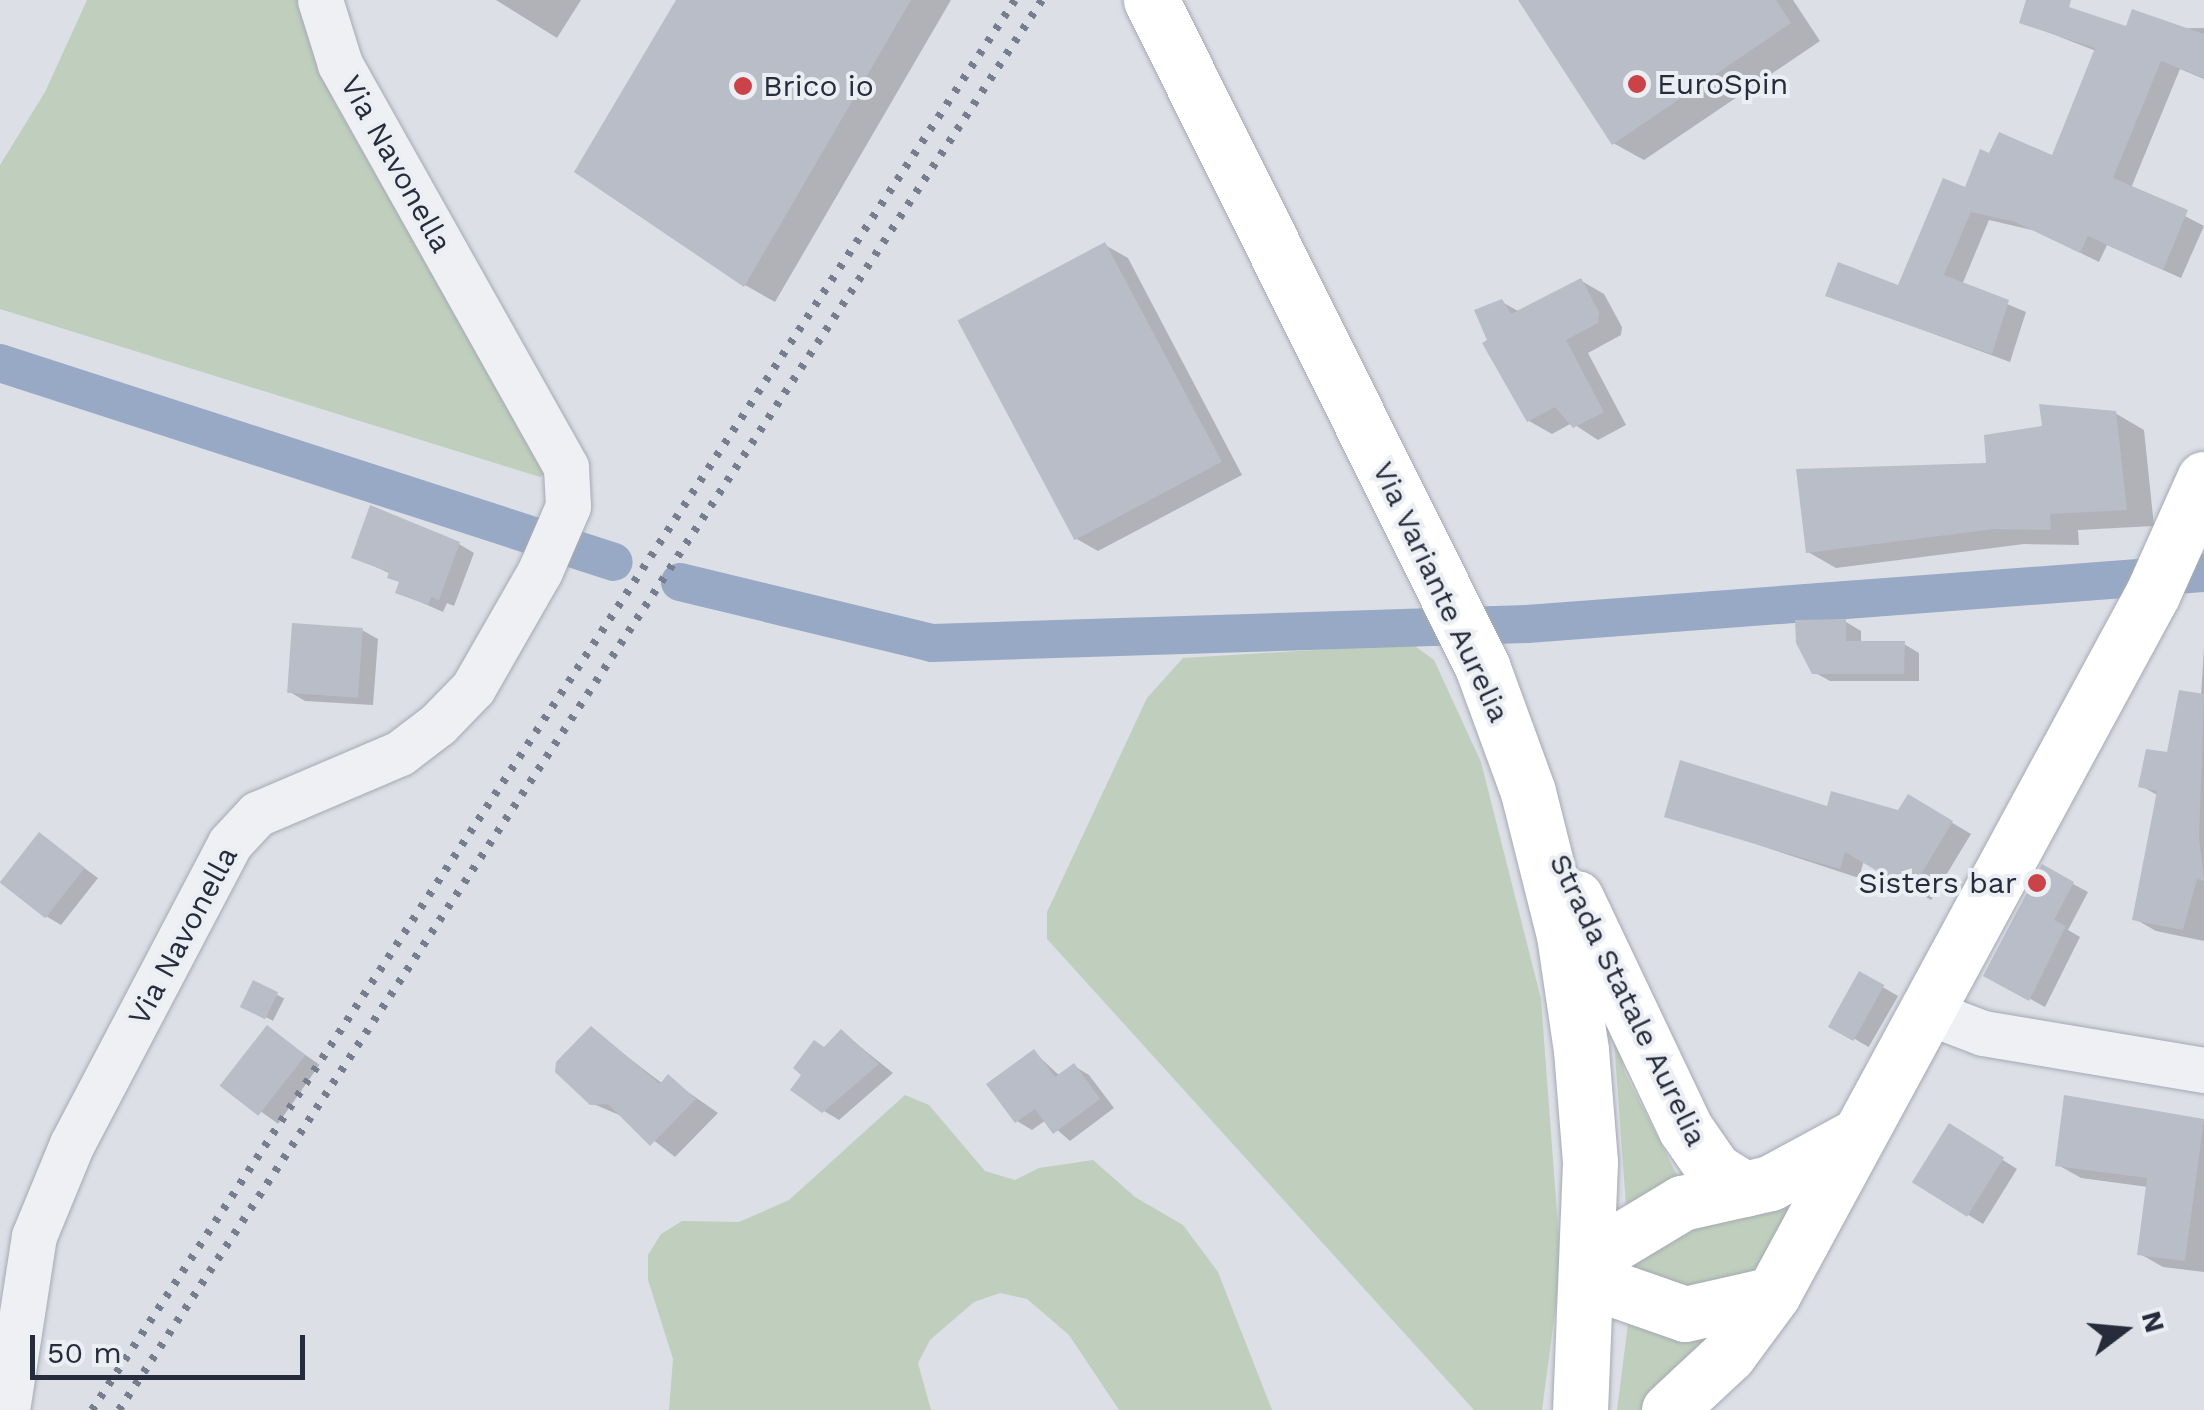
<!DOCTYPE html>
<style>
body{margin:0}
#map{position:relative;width:2204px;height:1410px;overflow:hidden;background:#dcdfe6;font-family:"Work Sans",sans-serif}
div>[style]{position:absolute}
.green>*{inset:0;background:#c0cfbd}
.shadow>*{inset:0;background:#0003;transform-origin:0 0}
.canal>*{height:38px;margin:-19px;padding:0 19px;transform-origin:19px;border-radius:19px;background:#97a9c5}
.building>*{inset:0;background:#b9bdc8;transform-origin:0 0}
.roads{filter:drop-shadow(0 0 2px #a5a9b3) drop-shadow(0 0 2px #a5a9b3)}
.minor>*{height:45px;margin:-22.5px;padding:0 22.5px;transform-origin:22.5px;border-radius:22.5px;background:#eef0f4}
.major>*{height:55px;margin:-27.5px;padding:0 27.5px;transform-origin:27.5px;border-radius:27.5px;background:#fff}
.rail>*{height:8px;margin-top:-4px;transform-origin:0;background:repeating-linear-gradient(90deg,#767d8e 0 5px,transparent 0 15px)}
.dots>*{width:28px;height:28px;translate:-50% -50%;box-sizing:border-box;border:5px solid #ebeef3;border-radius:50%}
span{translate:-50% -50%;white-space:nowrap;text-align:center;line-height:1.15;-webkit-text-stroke:8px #ebeef3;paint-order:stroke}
.poi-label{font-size:30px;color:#262c3b}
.left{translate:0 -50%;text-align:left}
.right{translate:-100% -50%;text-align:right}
.street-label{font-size:30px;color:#262c3b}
.north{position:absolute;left:2074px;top:1280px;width:100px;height:100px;-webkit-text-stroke:8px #ebeef3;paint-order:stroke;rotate:74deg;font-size:28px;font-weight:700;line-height:40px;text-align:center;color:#262c3b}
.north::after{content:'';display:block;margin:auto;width:35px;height:45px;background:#262c3b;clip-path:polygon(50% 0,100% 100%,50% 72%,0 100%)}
.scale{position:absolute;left:30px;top:1335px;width:275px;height:45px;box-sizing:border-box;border:5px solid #262c3b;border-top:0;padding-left:12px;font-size:30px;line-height:35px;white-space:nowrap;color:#262c3b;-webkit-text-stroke:8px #ebeef3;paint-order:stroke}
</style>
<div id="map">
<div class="green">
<i style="clip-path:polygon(87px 0,299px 0,335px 103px,547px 473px,540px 477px,0 309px,0 165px,45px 92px)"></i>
<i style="clip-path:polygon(1412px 644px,1434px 660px,1481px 762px,1541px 999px,1561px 1267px,1542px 1410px,1474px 1410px,1047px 939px,1047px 912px,1147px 698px,1183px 658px)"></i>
<i style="clip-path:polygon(1613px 1026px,1625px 1073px,1677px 1175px,1676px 1185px,1626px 1206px)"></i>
<i style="clip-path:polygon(905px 1095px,929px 1105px,985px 1171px,1015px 1180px,1039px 1168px,1093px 1160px,1135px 1197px,1183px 1225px,1218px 1272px,1272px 1410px,1119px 1410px,1069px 1335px,1027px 1299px,1000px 1293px,974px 1302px,930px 1340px,918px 1363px,931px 1410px,669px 1410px,673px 1359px,648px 1280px,648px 1255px,661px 1234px,682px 1221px,739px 1222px,789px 1200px)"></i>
<i style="clip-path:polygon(1774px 1208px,1799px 1208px,1774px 1255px,1737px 1283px,1706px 1295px,1633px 1274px,1625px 1260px,1639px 1240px)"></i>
<i style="clip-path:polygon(1629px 1316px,1726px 1332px,1641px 1410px,1617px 1410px)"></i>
</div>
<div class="shadow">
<i style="clip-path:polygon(496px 0,581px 0,557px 38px)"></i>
<i style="clip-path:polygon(679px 0,951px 0,775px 302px,745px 285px)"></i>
<i style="clip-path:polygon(1532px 0,1793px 0,1820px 41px,1644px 160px,1613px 143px)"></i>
<i style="clip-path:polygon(2029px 0,2127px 29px,2204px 28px,2204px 79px,2180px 69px,2131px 188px,2204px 226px,2181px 278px,2107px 245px,2099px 262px,2036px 231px,1989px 220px,1962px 285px,2026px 312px,2010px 362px,1828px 295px,1899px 288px,1966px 190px,2053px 158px,2096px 51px,2022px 22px)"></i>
<i style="clip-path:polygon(1105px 245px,1128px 258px,1242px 475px,1098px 551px,1075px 538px)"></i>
<i style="clip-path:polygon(1580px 280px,1604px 294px,1622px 327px,1621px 335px,1588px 353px,1626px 425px,1598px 440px,1572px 423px,1552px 434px,1529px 421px,1502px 302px,1520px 312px)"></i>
<i style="clip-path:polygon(2115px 413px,2144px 430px,2154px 526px,2078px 530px,2079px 545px,2024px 544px,1836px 568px,1808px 552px)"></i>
<i style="clip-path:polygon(459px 544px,474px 553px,454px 606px,447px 603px,443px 612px,398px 592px,401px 583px,391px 574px,354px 557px)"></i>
<i style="clip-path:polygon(1846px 622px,1861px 631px,1861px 644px,1904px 644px,1919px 653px,1919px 681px,1830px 681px,1814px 672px)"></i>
<i style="clip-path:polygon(362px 630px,378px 639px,373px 705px,305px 701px,290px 692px)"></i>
<i style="clip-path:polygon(2204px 647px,2204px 941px,2156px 931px,2135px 919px,2159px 796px,2141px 786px,2169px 755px,2201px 696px)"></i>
<i style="clip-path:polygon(1909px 797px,1971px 834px,1931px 900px,1864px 860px,1859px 878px,1667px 815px,1899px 813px)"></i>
<i style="clip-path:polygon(39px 835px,98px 878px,61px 925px,46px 916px)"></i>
<i style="clip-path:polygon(2043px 868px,2088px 892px,2068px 930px,2080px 937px,2045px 1007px,1986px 975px)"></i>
<i style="left:1860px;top:974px;width:44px;height:59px;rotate:30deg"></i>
<i style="left:254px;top:983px;width:34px;height:25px;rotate:27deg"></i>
<i style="left:267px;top:1028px;width:64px;height:72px;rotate:35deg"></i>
<i style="clip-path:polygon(591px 1029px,663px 1084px,668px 1078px,718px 1113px,675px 1157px,624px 1117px,591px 1103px)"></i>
<i style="clip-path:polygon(842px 1032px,893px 1073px,839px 1120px,824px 1111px,805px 1074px)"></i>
<i style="clip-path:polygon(1034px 1052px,1060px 1076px,1074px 1066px,1089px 1075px,1114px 1108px,1070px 1141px,1046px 1120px,1032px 1130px,1017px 1121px)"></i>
<i style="clip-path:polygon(2066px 1098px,2204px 1121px,2204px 1272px,2163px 1267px,2140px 1254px,2148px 1187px,2081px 1178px,2058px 1165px)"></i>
<i style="clip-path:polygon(1964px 1135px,2017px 1169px,1983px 1224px,1915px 1182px)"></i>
</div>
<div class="canal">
<i style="left:0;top:363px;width:645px;rotate:17.96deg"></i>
<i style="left:680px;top:582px;width:259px;rotate:13.6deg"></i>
<i style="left:932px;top:643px;width:595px;rotate:-1.83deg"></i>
<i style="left:1527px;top:624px;width:679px;rotate:-4.31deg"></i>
</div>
<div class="building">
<i style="clip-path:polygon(676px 0,911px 0,744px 287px,574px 172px)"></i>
<i style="clip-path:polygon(1518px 0,1776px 0,1791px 23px,1612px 145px)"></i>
<i style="clip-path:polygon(2026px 0,2071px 0,2069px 7px,2126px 26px,2132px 9px,2204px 34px,2204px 78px,2161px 61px,2113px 178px,2188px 210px,2163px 270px,2088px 236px,2080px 253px,2015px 222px,1971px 212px,1944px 275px,2009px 300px,1992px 354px,1825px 296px,1838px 262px,1898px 285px,1943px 178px,1965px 187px,1980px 149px,1989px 153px,1999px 132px,2052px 155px,2095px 48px,2019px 23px)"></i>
<i style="left:1105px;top:242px;width:249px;height:167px;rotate:62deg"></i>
<i style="clip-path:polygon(1581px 278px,1599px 312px,1598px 323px,1566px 340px,1604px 412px,1573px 428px,1555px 407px,1527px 422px,1482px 343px,1487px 340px,1474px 310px,1502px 299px,1511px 314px)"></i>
<i style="clip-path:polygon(2039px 404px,2116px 411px,2127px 510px,2050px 514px,2051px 530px,1994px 529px,1806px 553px,1796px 469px,1986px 463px,1984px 435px,2042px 426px)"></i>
<i style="clip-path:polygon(370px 505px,460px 542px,439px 600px,431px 597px,428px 605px,395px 593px,399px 582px,387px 578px,389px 572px,351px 558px)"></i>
<i style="clip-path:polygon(1846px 619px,1846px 641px,1905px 641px,1904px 674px,1812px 674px,1796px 643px,1795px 620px)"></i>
<i style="left:292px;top:623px;width:71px;height:70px;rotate:4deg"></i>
<i style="clip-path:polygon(2179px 690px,2204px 694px,2199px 838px,2204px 881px,2197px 879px,2183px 930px,2132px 920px,2157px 791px,2138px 787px,2146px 749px,2167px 752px)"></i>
<i style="clip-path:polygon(1680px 760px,1827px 806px,1831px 791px,1898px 810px,1908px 794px,1953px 821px,1911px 891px,1845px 852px,1840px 869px,1664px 817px)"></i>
<i style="left:39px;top:832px;width:58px;height:64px;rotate:38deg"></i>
<i style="clip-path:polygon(2042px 864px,2074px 882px,2054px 920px,2066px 926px,2029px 1001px,1983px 976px)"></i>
<i style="left:1859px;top:971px;width:29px;height:64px;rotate:29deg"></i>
<i style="left:253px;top:980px;width:28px;height:30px;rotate:26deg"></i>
<i style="left:267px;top:1025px;width:49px;height:77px;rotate:38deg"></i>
<i style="clip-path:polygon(591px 1026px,660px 1084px,668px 1074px,696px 1099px,650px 1146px,608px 1104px,590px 1105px,555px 1072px,556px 1062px)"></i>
<i style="clip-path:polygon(841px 1029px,879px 1064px,822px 1113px,790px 1090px,801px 1075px,793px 1068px,814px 1040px,824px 1047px)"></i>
<i style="clip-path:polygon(1034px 1049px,1055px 1077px,1074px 1063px,1100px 1099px,1053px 1134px,1035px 1109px,1015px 1123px,986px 1084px)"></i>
<i style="clip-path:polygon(2064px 1095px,2204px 1119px,2185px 1261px,2137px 1255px,2147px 1178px,2055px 1166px)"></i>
<i style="left:1949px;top:1123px;width:65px;height:70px;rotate:32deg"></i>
</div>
<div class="roads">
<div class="minor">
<i style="left:1923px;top:1010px;width:64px;rotate:21deg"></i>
<i style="left:1983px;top:1033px;width:224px;rotate:9.5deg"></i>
<i style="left:7px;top:1410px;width:176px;rotate:-81.2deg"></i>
<i style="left:34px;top:1236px;width:100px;rotate:-67.6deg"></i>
<i style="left:72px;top:1144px;width:340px;rotate:-62.3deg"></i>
<i style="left:230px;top:843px;width:40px;rotate:-47deg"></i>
<i style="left:257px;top:814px;width:155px;rotate:-23.1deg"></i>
<i style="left:400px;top:753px;width:48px;rotate:-37.3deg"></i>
<i style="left:438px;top:724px;width:50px;rotate:-45.8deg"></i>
<i style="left:473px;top:688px;width:135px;rotate:-60.2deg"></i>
<i style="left:540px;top:571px;width:71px;rotate:-66.7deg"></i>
<i style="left:568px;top:506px;width:39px;rotate:-93deg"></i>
<i style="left:566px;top:467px;width:462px;rotate:-119.3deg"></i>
<i style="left:340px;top:64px;width:67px;rotate:-107.4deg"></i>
</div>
<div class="major">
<i style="left:1151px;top:0;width:744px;rotate:63.57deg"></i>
<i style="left:1482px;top:666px;width:134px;rotate:69.9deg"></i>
<i style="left:1528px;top:792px;width:147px;rotate:75.9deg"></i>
<i style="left:1564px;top:935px;width:116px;rotate:81.6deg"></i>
<i style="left:1581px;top:1050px;width:112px;rotate:85.4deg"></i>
<i style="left:1590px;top:1162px;width:248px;rotate:92.3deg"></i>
<i style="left:1576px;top:898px;width:255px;rotate:64.6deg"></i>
<i style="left:1685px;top:1128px;width:51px;rotate:55.4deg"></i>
<i style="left:1714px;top:1170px;width:36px;rotate:32deg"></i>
<i style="left:1589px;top:1259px;width:109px;rotate:-31.1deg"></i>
<i style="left:1682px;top:1203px;width:90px;rotate:-12.8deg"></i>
<i style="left:1770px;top:1183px;width:94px;rotate:-28.5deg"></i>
<i style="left:1588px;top:1280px;width:103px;rotate:19.3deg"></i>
<i style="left:1685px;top:1314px;width:90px;rotate:-12.8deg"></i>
<i style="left:1669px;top:1410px;width:81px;rotate:-43deg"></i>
<i style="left:1728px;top:1355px;width:76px;rotate:-53.6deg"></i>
<i style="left:1773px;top:1294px;width:797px;rotate:-61.54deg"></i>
<i style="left:2153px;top:593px;width:125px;rotate:-65.9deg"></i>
</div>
</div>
<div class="rail">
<i style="left:92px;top:1410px;width:1685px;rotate:-56.79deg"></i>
<i style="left:119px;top:1410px;width:1685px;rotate:-56.79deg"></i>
</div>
<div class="dots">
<i style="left:1637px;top:84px;background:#c94349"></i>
<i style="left:743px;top:86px;background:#c94349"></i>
<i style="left:2037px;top:883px;background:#c94349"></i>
</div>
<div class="poi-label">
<span class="left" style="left:1657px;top:84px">EuroSpin</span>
<span class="left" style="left:763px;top:86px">Brico io</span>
<span class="right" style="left:2017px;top:883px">Sisters bar</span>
</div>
<div class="street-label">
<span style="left:396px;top:164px;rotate:61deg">Via Navonella</span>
<span style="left:1441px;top:592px;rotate:65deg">Via Variante Aurelia</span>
<span style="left:183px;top:936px;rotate:-62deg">Via Navonella</span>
<span style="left:1628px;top:1000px;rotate:64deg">Strada Statale Aurelia</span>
</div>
<div class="north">N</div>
<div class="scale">50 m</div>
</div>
